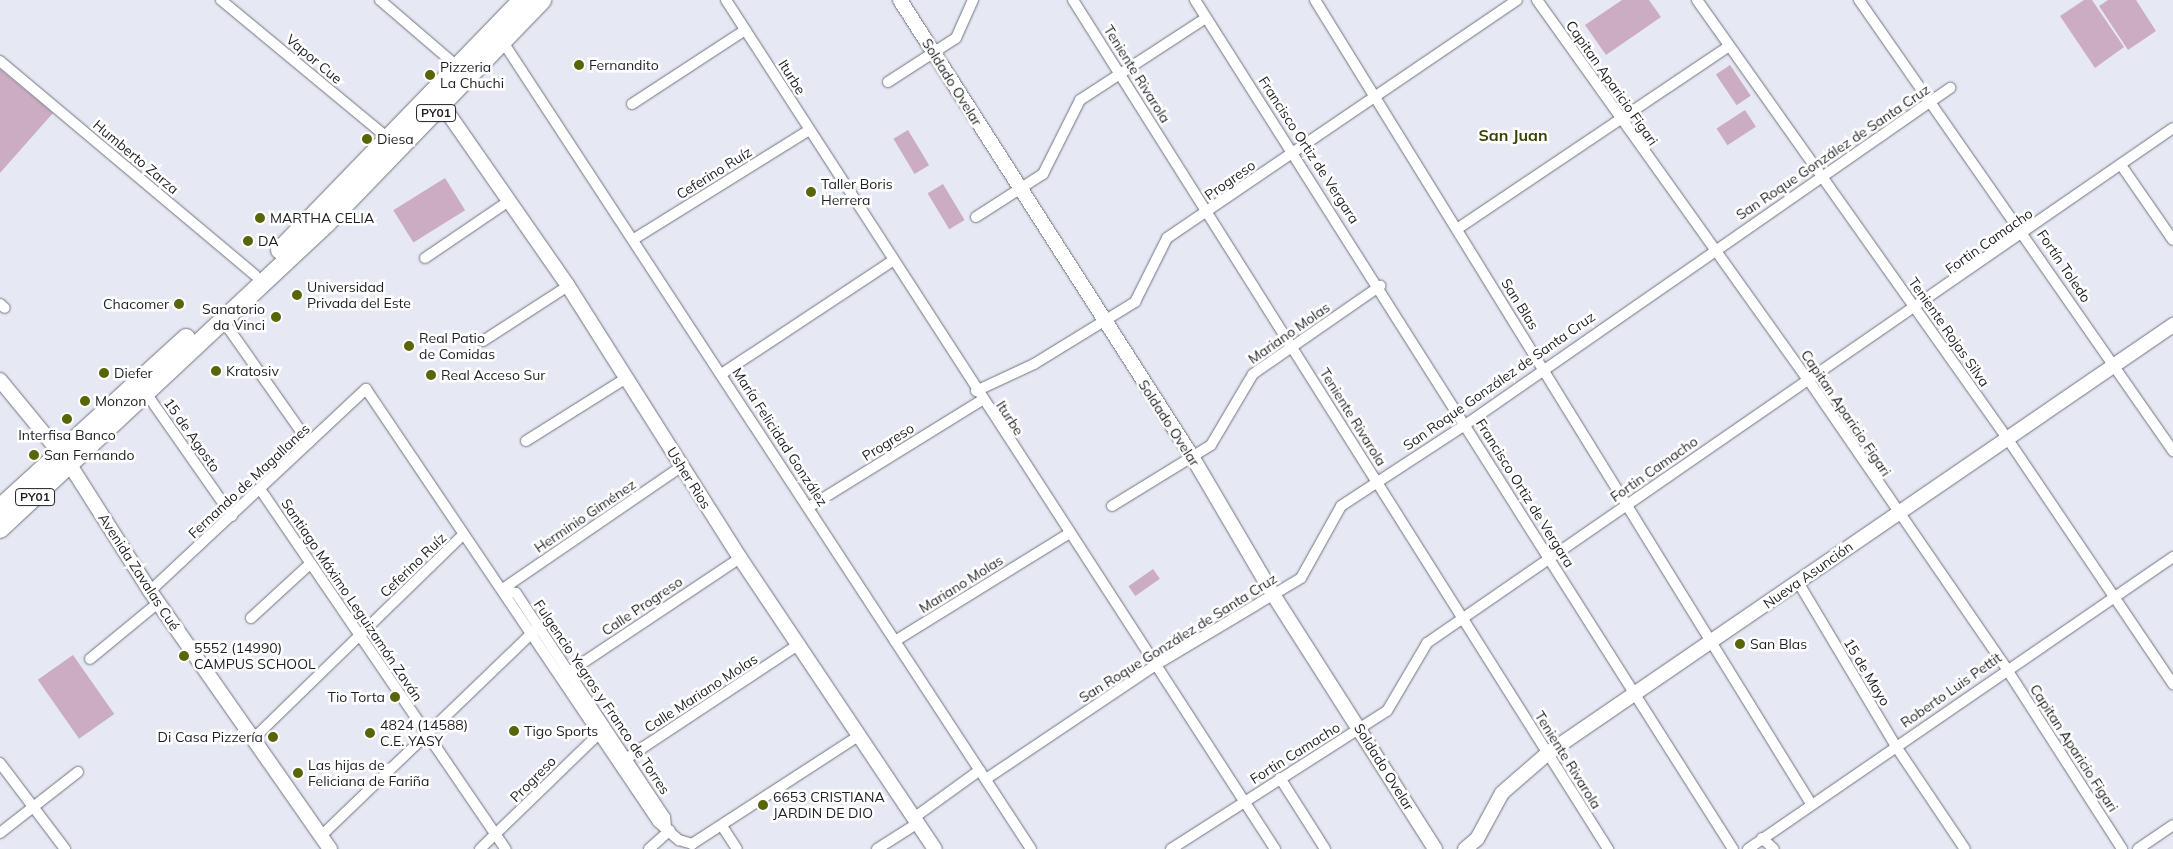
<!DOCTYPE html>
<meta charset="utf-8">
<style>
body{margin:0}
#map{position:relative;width:2173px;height:849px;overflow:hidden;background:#e6e9f4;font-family:Mulish,sans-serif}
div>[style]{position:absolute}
.green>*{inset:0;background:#ccacc3;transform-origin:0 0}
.roads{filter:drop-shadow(0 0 1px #71747d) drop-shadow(0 0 1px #71747d)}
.street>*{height:10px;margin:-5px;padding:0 5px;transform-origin:5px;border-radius:5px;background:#fff}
.secondary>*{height:14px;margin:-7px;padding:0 7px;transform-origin:7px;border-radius:7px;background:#fff}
.highway>*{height:18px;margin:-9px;padding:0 9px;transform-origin:9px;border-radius:9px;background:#fff}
.dots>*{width:14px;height:14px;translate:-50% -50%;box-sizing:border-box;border:2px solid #fff;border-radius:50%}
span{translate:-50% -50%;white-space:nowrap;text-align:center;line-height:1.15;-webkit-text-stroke:5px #fff;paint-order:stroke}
.shield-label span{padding:1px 4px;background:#fff;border:1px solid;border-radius:4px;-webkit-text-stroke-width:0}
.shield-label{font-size:12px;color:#1f2024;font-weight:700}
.street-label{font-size:14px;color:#1f2024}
.poi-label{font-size:14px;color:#1f2024}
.left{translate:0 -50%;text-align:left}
.right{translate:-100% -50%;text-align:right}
.quarter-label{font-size:16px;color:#3a4205;font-weight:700}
</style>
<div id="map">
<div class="green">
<i style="clip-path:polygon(1622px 0,1649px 0,1661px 17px,1606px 55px,1585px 25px)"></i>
<i style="clip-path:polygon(2084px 0,2092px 0,2124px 47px,2095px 68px,2060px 16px)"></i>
<i style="clip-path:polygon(2108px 0,2136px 0,2156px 31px,2128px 50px,2099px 6px)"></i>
<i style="left:1730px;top:65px;width:37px;height:17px;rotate:56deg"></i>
<i style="clip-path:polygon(0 69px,53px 113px,0 173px)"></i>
<i style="left:1745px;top:110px;width:20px;height:34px;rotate:57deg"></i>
<i style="left:908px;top:130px;width:41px;height:17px;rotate:59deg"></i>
<i style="left:445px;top:178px;width:38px;height:61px;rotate:58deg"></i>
<i style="left:943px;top:184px;width:42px;height:18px;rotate:59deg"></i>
<i style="left:1153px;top:569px;width:12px;height:30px;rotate:55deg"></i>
<i style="left:73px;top:655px;width:72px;height:43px;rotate:55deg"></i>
</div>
<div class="roads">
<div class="street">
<i style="left:221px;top:0;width:219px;rotate:39.6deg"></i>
<i style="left:380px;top:0;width:104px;rotate:40.7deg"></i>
<i style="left:726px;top:0;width:1011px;rotate:57.11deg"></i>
<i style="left:1073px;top:0;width:1004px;rotate:57.78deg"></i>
<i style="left:1195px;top:0;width:1005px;rotate:57.64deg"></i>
<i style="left:1315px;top:0;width:942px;rotate:58.32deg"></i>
<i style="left:1537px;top:0;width:465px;rotate:54.5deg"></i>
<i style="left:1807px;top:378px;width:352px;rotate:55.5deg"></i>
<i style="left:2006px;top:668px;width:215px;rotate:57.3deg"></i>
<i style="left:1697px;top:0;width:537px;rotate:54.71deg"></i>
<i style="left:2007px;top:438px;width:297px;rotate:56deg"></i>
<i style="left:1859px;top:0;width:550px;rotate:55.15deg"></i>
<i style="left:503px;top:42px;width:964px;rotate:56.8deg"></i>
<i style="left:0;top:61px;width:333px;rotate:40deg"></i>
<i style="left:888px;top:82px;width:81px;rotate:-32.9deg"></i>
<i style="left:956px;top:38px;width:42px;rotate:-65.9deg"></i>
<i style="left:632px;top:104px;width:135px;rotate:-33.2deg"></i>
<i style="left:2121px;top:165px;width:91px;rotate:55.3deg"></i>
<i style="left:976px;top:217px;width:80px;rotate:-32.7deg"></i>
<i style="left:1043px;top:174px;width:83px;rotate:-63.4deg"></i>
<i style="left:1080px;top:100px;width:150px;rotate:-33.1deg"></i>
<i style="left:1457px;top:229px;width:326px;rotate:-33.9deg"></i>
<i style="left:634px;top:239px;width:206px;rotate:-31.9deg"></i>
<i style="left:425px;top:258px;width:102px;rotate:-34.2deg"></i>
<i style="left:0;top:304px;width:6px;rotate:39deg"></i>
<i style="left:222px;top:319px;width:151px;rotate:54.9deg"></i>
<i style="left:483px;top:341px;width:101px;rotate:-32.9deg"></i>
<i style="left:723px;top:373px;width:203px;rotate:-33.5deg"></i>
<i style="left:976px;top:391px;width:64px;rotate:-25deg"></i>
<i style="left:1034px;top:364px;width:119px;rotate:-31.5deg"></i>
<i style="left:1135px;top:302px;width:72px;rotate:-63.4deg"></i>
<i style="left:1167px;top:238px;width:423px;rotate:-34.2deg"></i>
<i style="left:146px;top:393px;width:150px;rotate:55deg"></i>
<i style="left:526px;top:441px;width:117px;rotate:-32.1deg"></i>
<i style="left:260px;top:489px;width:436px;rotate:55.7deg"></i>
<i style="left:1112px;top:506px;width:116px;rotate:-31.6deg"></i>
<i style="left:1211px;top:445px;width:82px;rotate:-59.4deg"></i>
<i style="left:1253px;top:374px;width:155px;rotate:-34.7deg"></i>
<i style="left:809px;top:507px;width:203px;rotate:-31.7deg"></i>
<i style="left:1798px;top:582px;width:190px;rotate:59.2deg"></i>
<i style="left:1895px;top:745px;width:125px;rotate:56.1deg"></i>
<i style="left:504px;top:588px;width:216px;rotate:-34.4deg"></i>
<i style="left:150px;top:591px;width:296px;rotate:-43.1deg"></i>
<i style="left:366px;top:389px;width:522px;rotate:56.01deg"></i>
<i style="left:658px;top:822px;width:28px;rotate:41deg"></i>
<i style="left:679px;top:840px;width:14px;rotate:17deg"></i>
<i style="left:692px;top:844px;width:200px;rotate:-33deg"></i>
<i style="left:506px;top:591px;width:10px;rotate:11deg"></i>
<i style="left:516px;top:593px;width:269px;rotate:56.4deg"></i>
<i style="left:665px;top:817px;width:9px;rotate:84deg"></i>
<i style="left:251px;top:618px;width:81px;rotate:-42.5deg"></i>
<i style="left:895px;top:641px;width:203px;rotate:-31.7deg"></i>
<i style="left:90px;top:659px;width:88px;rotate:-39.5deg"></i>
<i style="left:563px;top:676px;width:213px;rotate:-33.7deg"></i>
<i style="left:253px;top:739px;width:293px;rotate:-44.2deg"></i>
<i style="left:621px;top:762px;width:212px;rotate:-33.5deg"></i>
<i style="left:0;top:763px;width:108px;rotate:52.9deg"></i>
<i style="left:1280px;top:778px;width:84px;rotate:57.6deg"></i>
<i style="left:986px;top:779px;width:202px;rotate:-33.9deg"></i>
<i style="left:1154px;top:666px;width:171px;rotate:-30.9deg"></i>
<i style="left:1301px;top:578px;width:82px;rotate:-60.9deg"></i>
<i style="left:1341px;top:506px;width:148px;rotate:-33.2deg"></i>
<i style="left:1465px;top:425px;width:591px;rotate:-34.79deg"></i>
<i style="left:915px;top:817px;width:80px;rotate:-35.9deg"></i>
<i style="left:722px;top:826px;width:27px;rotate:57deg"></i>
<i style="left:0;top:833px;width:99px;rotate:-38deg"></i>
<i style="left:321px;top:836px;width:301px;rotate:-43.9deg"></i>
<i style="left:1762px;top:838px;width:16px;rotate:43deg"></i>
<i style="left:480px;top:849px;width:171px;rotate:-44.1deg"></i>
<i style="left:649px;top:849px;width:28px;rotate:-42deg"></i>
<i style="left:877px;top:849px;width:49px;rotate:-32.4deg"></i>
<i style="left:1171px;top:849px;width:256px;rotate:-32.6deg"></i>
<i style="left:1387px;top:711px;width:79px;rotate:-59.5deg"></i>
<i style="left:1427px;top:643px;width:906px;rotate:-34.62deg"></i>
<i style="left:1748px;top:849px;width:516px;rotate:-34.49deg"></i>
<i style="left:2138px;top:849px;width:42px;rotate:-34.4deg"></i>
</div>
<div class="secondary">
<i style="left:900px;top:0;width:544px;rotate:57.39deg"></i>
<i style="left:1193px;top:458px;width:160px;rotate:59.6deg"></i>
<i style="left:1274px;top:596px;width:300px;rotate:57.5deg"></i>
<i style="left:443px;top:106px;width:219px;rotate:55.2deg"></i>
<i style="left:568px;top:286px;width:322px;rotate:57.7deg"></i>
<i style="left:740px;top:558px;width:350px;rotate:56.2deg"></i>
<i style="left:0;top:380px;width:94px;rotate:50.6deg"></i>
<i style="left:70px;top:465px;width:149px;rotate:57.6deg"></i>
<i style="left:150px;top:591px;width:315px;rotate:55.1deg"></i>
<i style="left:1465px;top:849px;width:16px;rotate:-40deg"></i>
<i style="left:1477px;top:839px;width:52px;rotate:-61.5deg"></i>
<i style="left:1502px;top:793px;width:61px;rotate:-41deg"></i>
<i style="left:1548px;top:753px;width:758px;rotate:-34.4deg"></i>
</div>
<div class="highway">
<i style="left:280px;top:250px;width:348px;rotate:-45.9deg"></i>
<i style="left:0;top:508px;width:252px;rotate:-42.4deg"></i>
<i style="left:0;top:529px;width:448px;rotate:-43.1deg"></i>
<i style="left:327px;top:223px;width:310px;rotate:-46deg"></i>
</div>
</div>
<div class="dots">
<i style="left:579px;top:65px;background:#586508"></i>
<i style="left:430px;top:75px;background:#586508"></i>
<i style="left:367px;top:139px;background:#586508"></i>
<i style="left:811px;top:192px;background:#586508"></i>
<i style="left:260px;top:218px;background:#586508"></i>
<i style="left:248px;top:241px;background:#586508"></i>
<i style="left:297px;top:295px;background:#586508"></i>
<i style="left:179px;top:304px;background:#586508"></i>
<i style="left:276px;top:317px;background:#586508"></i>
<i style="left:409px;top:346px;background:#586508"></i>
<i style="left:216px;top:371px;background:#586508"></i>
<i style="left:104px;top:373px;background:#586508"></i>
<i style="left:431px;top:375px;background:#586508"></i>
<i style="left:85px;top:401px;background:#586508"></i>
<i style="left:67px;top:419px;background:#586508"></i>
<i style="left:34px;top:455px;background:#586508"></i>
<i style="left:1740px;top:644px;background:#586508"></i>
<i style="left:184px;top:656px;background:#586508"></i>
<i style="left:395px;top:697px;background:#586508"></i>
<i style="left:514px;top:731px;background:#586508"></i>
<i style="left:370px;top:733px;background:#586508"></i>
<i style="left:273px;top:737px;background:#586508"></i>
<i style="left:298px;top:773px;background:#586508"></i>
<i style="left:763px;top:805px;background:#586508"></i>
</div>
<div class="shield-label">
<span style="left:436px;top:113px">PY01</span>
<span style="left:35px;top:497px">PY01</span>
</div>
<div class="street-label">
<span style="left:314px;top:59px;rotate:40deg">Vapor Cue</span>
<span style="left:1137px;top:74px;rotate:58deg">Teniente Rivarola</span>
<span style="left:792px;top:77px;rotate:58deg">Iturbe</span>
<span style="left:952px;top:82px;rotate:58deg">Soldado Ovelar</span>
<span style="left:1612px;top:83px;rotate:55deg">Capitan Aparicio Figari</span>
<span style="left:1309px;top:150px;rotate:57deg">Francisco Ortiz de Vergara</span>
<span style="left:1833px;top:152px;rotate:-34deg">San Roque González de Santa Cruz</span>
<span style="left:136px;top:157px;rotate:40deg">Humberto Zarza</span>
<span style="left:714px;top:173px;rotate:-32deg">Ceferino Ruíz</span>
<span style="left:1230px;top:180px;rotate:-35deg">Progreso</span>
<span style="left:1989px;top:241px;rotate:-35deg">Fortin Camacho</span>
<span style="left:2064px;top:266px;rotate:56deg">Fortín Toledo</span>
<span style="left:1520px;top:304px;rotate:58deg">San Blas</span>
<span style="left:1949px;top:332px;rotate:55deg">Teniente Rojas Silva</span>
<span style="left:1289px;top:333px;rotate:-35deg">Mariano Molas</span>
<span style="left:1499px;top:381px;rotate:-35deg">San Roque González de Santa Cruz</span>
<span style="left:1846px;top:413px;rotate:56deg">Capitan Aparicio Figari</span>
<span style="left:1353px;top:417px;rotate:58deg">Teniente Rivarola</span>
<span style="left:1010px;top:418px;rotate:57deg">Iturbe</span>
<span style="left:1169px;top:423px;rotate:57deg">Soldado Ovelar</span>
<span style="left:192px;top:435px;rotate:55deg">15 de Agosto</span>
<span style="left:780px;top:437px;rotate:57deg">María Felicidad González</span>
<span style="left:888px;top:442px;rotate:-32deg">Progreso</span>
<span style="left:1654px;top:469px;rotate:-35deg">Fortin Camacho</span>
<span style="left:689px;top:478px;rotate:58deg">Usher Rios</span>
<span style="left:249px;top:481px;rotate:-43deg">Fernando de Magallanes</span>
<span style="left:1525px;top:493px;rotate:58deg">Francisco Ortiz de Vergara</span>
<span style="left:585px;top:516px;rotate:-34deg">Herminio Giménez</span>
<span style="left:413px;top:565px;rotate:-44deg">Ceferino Ruíz</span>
<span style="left:139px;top:572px;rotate:57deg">Avenida Zavalas Cué</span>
<span style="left:1808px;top:575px;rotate:-35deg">Nueva Asunción</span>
<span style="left:961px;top:584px;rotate:-32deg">Mariano Molas</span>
<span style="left:352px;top:600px;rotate:56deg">Santiago Máximo Leguizamón Zaván</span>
<span style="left:642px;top:606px;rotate:-34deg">Calle Progreso</span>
<span style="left:1178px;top:638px;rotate:-32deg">San Roque González de Santa Cruz</span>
<span style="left:1867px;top:672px;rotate:59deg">15 de Mayo</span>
<span style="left:1951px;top:690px;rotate:-35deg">Roberto Luis Pettit</span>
<span style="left:701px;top:693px;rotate:-33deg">Calle Mariano Molas</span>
<span style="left:602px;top:697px;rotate:56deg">Fulgencio Yegros y Franco de Torres</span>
<span style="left:2074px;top:748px;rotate:57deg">Capitan Aparicio Figari</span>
<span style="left:1295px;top:753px;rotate:-32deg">Fortin Camacho</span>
<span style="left:1568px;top:760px;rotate:58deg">Teniente Rivarola</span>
<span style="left:1384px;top:767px;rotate:58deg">Soldado Ovelar</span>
<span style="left:533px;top:779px;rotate:-45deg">Progreso</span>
</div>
<div class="poi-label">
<span class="left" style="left:589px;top:65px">Fernandito</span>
<span class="left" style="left:440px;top:75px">Pizzeria<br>La Chuchi</span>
<span class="left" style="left:377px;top:139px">Diesa</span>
<span class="left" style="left:821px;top:192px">Taller Boris<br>Herrera</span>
<span class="left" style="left:270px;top:218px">MARTHA CELIA</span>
<span class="left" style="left:258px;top:241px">DA</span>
<span class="left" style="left:307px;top:295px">Universidad<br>Privada del Este</span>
<span class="right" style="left:169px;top:304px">Chacomer</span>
<span class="right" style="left:265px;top:317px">Sanatorio<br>da Vinci</span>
<span class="left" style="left:419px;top:346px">Real Patio<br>de Comidas</span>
<span class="left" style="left:226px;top:371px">Kratosiv</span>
<span class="left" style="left:114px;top:373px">Diefer</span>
<span class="left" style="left:441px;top:375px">Real Acceso Sur</span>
<span class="left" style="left:95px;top:401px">Monzon</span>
<span style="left:67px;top:435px">Interfisa Banco</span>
<span class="left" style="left:44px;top:455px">San Fernando</span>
<span class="left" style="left:1750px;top:644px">San Blas</span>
<span class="left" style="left:194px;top:656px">5552 (14990)<br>CAMPUS SCHOOL</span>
<span class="right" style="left:385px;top:697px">Tio Torta</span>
<span class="left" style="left:380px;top:733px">4824 (14588)<br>C.E. YASY</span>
<span class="left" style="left:524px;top:731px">Tigo Sports</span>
<span class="right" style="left:263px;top:737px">Di Casa Pizzería</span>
<span class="left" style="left:308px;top:773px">Las hijas de<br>Feliciana de Fariña</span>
<span class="left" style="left:773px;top:805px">6653 CRISTIANA<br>JARDIN DE DIO</span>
</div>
<div class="quarter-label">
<span style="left:1513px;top:135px">San Juan</span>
</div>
</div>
